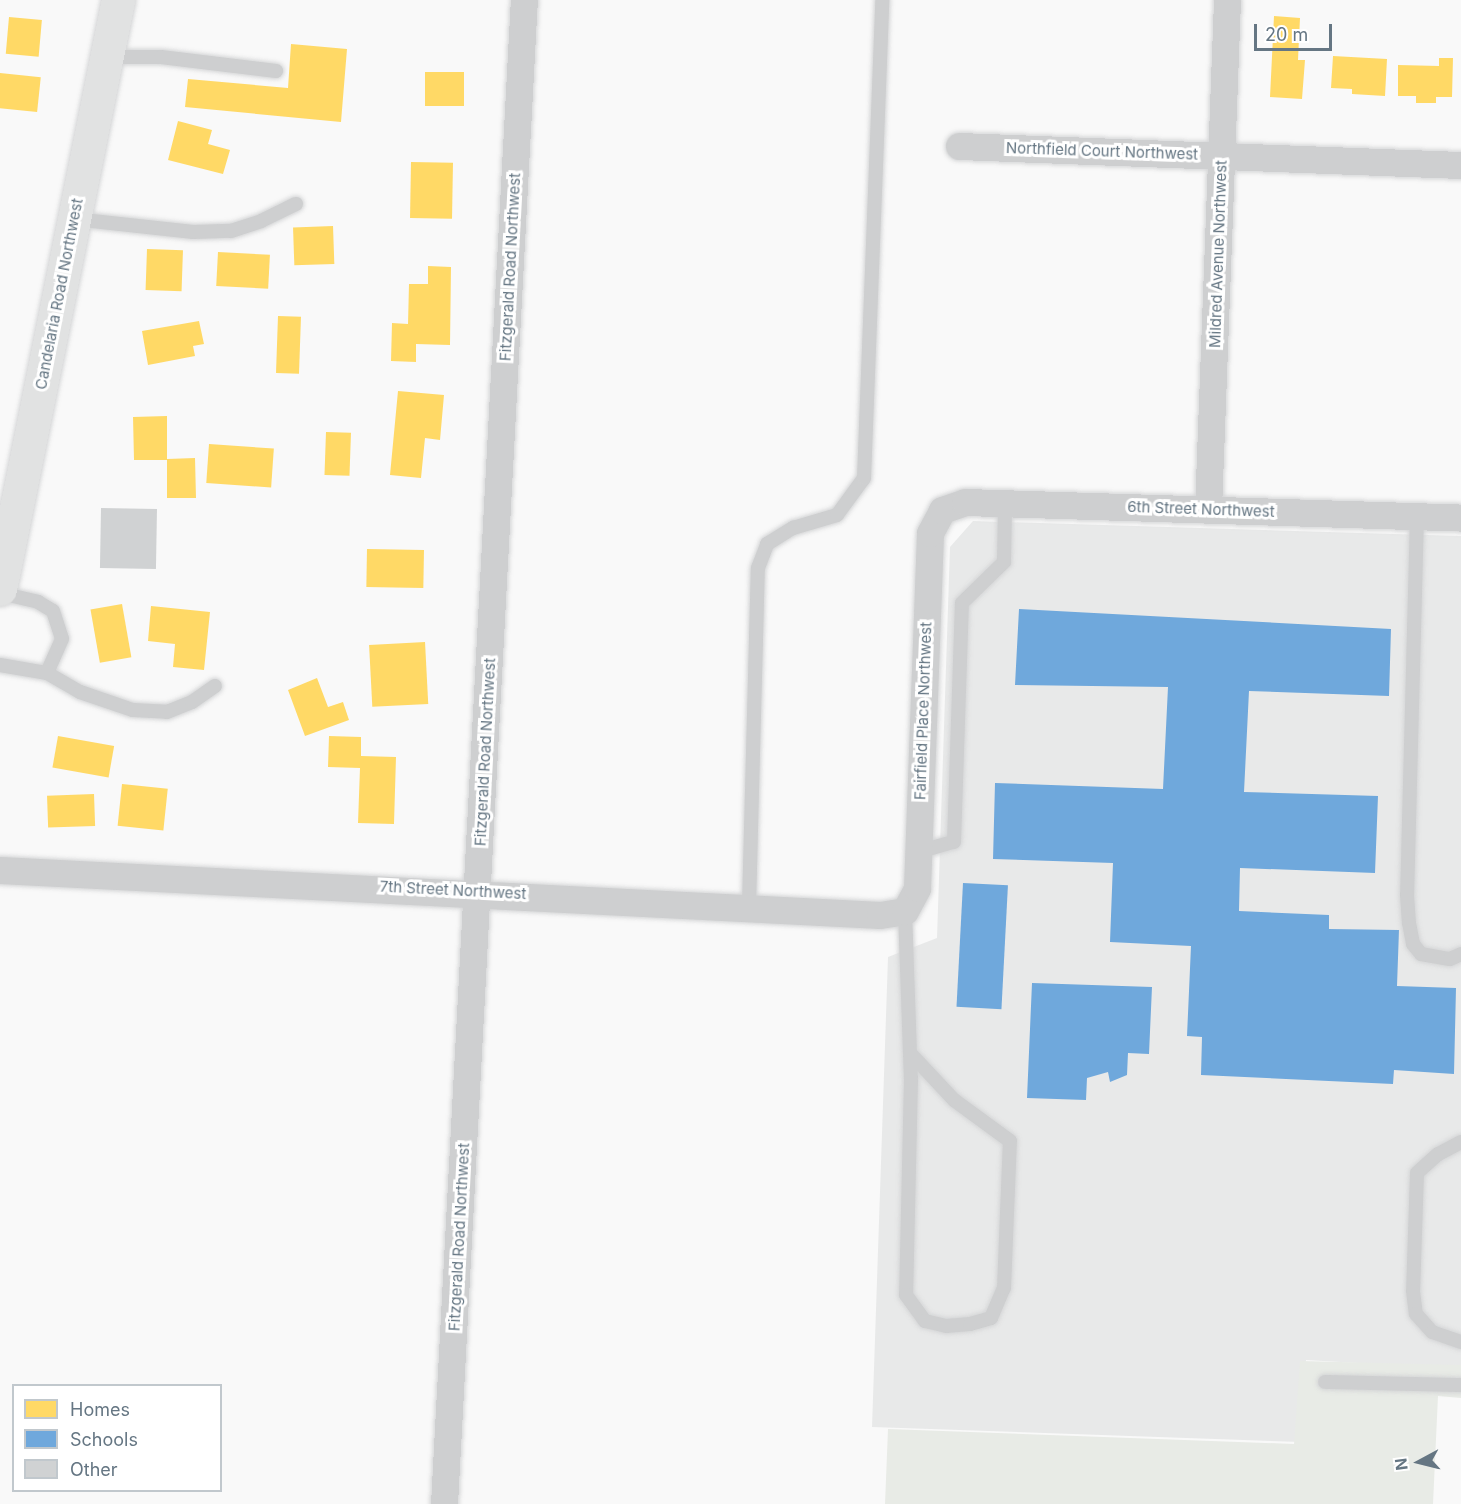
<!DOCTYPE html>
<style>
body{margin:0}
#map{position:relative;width:1461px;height:1504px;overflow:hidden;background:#f9f9f9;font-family:Inter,sans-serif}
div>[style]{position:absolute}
.built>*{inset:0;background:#e8e9e9}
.green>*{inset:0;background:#e8ebe6}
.homes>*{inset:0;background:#ffd966;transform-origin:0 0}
.schools>*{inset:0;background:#6fa8dc;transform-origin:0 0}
.building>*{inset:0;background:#d0d2d3;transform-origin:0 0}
.roads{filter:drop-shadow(0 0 2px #d5d6d7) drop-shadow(0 0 2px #d5d6d7)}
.lane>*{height:14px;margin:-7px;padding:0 7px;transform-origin:7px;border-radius:7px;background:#cecfd0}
.street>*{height:27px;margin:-13.5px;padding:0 13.5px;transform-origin:13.5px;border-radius:13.5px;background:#cecfd0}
.secondary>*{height:33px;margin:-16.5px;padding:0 16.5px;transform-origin:16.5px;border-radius:16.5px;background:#e1e2e2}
span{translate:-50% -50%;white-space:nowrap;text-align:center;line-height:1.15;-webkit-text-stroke:6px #fff;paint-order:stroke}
.street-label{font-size:15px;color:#657683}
.legend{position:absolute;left:12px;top:1384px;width:210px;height:108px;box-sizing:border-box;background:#fff;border:2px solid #c1c8cd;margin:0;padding:8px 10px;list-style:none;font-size:18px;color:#657683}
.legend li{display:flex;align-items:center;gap:12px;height:30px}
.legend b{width:30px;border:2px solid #c1c8cd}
.north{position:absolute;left:1389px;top:1432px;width:60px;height:60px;-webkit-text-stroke:4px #fff;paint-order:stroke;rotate:263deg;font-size:16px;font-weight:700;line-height:24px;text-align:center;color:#657683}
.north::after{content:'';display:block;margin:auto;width:21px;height:27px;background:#657683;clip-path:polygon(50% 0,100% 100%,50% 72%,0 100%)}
.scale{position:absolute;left:1254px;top:24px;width:78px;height:27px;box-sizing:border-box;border:3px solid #657683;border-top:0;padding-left:8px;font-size:18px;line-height:21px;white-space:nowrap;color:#657683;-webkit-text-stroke:4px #fff;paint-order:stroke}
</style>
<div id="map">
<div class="built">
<i style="clip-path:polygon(973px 521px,1461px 536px,1461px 1369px,1306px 1360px,1301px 1442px,872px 1427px,888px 957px,937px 938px,950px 547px)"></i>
</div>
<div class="green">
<i style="clip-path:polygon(1300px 1361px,1461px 1365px,1461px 1398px,1438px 1396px,1433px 1504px,885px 1504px,888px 1429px,1294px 1444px)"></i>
</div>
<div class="homes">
<i style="clip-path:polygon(1274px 16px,1300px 18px,1298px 60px,1305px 60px,1302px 99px,1270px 97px)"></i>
<i style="left:9px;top:17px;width:33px;height:37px;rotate:5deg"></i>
<i style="clip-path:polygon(291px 44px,347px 49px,341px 122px,185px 107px,188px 79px,288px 88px)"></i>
<i style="clip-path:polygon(1333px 56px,1387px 59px,1385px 96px,1352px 94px,1352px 89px,1331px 88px)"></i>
<i style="clip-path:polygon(1439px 58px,1453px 58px,1452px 97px,1436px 97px,1436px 103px,1416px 103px,1416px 96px,1398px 96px,1398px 65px,1439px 66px)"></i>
<i style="left:425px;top:72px;width:39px;height:34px"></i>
<i style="left:0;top:73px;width:41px;height:35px;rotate:6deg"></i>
<i style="clip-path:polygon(178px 121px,212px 130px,208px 144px,230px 150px,223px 174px,168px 160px)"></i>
<i style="left:411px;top:162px;width:42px;height:56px;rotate:1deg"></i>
<i style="left:333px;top:226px;width:38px;height:40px;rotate:88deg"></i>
<i style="left:147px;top:249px;width:36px;height:41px;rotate:2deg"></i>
<i style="left:218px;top:252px;width:52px;height:34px;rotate:3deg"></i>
<i style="clip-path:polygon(428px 266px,451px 267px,450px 345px,416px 344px,416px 362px,391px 361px,392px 323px,408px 324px,409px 284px,428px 284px)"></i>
<i style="left:278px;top:316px;width:23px;height:57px;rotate:2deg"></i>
<i style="clip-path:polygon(199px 321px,204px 344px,193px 346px,195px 356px,148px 365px,142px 331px)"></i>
<i style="clip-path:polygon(398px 391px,444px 395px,440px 440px,425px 438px,421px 478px,390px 475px)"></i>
<i style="clip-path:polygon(167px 416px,167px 459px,195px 458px,196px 498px,167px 498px,167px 460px,134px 460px,133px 417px)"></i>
<i style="left:326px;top:432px;width:25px;height:43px;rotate:2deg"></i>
<i style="left:209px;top:444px;width:65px;height:39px;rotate:4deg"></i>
<i style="left:367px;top:549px;width:57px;height:38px;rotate:1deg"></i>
<i style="left:122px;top:604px;width:54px;height:32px;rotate:80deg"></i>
<i style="clip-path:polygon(151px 606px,210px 612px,204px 670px,173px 667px,175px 644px,148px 641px)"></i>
<i style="left:425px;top:642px;width:62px;height:56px;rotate:87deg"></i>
<i style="clip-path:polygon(317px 678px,328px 707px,343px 702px,349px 720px,305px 736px,288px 690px)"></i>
<i style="left:58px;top:736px;width:57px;height:32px;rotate:10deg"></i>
<i style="clip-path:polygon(329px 736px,361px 737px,361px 756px,396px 757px,394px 824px,358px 823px,360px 768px,328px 767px)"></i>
<i style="left:122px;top:784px;width:46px;height:42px;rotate:6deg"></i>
<i style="left:94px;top:794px;width:32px;height:47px;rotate:88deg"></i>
</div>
<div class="schools">
<i style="clip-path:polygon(1019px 609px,1391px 629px,1389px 696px,1249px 691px,1244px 792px,1378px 796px,1375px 873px,1240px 868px,1239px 911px,1329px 915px,1329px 929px,1399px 930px,1397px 986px,1456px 988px,1454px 1074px,1394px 1070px,1393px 1084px,1201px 1075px,1202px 1037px,1187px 1036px,1191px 946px,1110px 942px,1113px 863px,993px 859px,995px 783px,1163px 789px,1168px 687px,1015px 685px)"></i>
<i style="left:963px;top:883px;width:45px;height:124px;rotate:3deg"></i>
<i style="clip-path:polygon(1032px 983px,1152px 987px,1149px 1054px,1128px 1053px,1127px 1075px,1110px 1082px,1108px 1072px,1087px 1078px,1086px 1100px,1027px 1098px)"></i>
</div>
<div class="building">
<i style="left:101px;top:508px;width:56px;height:60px;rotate:1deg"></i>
</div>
<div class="roads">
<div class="lane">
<i style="left:107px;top:57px;width:54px"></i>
<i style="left:161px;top:57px;width:116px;rotate:6.9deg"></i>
<i style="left:74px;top:219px;width:120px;rotate:6.2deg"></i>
<i style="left:193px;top:232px;width:38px;rotate:-2deg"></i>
<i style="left:231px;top:231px;width:32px;rotate:-18deg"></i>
<i style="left:261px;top:221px;width:39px;rotate:-26deg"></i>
<i style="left:1417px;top:516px;width:379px;rotate:91.5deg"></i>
<i style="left:1407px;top:895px;width:28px;rotate:86deg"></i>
<i style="left:1409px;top:923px;width:21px;rotate:79deg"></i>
<i style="left:1413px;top:944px;width:13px;rotate:51deg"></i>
<i style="left:1421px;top:954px;width:29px;rotate:10deg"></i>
<i style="left:1450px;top:959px;width:12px;rotate:-24deg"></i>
<i style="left:0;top:593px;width:39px;rotate:13deg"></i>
<i style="left:38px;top:602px;width:17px;rotate:31deg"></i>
<i style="left:53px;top:611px;width:29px;rotate:72deg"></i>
<i style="left:62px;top:639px;width:37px;rotate:114deg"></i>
<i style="left:0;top:665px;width:48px;rotate:9.7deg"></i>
<i style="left:47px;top:673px;width:38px;rotate:30deg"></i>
<i style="left:80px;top:692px;width:56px;rotate:18.8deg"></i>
<i style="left:133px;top:710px;width:34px;rotate:3deg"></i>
<i style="left:167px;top:712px;width:27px;rotate:-22deg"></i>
<i style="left:192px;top:702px;width:28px;rotate:-35deg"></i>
<i style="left:918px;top:852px;width:37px;rotate:-16deg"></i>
<i style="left:954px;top:842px;width:239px;rotate:-88.1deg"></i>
<i style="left:962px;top:603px;width:59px;rotate:-44.3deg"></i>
<i style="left:1004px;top:562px;width:59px;rotate:-89deg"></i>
<i style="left:749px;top:906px;width:338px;rotate:-88.5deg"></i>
<i style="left:758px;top:568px;width:26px;rotate:-69deg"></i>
<i style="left:767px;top:544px;width:31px;rotate:-32deg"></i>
<i style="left:793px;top:528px;width:46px;rotate:-16.5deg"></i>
<i style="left:837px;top:515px;width:46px;rotate:-53.9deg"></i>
<i style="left:864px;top:478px;width:478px;rotate:-87.8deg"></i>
<i style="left:905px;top:911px;width:142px;rotate:88deg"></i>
<i style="left:910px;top:1053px;width:26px;rotate:88deg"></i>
<i style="left:911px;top:1079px;width:216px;rotate:91.3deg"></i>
<i style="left:906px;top:1295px;width:32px;rotate:54deg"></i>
<i style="left:925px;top:1321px;width:22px;rotate:13deg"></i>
<i style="left:946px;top:1326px;width:24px;rotate:-5deg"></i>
<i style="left:970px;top:1324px;width:22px;rotate:-16deg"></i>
<i style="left:991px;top:1318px;width:33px;rotate:-67deg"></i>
<i style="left:1004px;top:1288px;width:147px;rotate:-87.7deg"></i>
<i style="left:1010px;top:1141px;width:69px;rotate:-143.8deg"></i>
<i style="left:954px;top:1100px;width:64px;rotate:-133.1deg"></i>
<i style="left:1461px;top:1142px;width:26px;rotate:152deg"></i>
<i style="left:1438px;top:1154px;width:28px;rotate:138deg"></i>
<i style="left:1417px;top:1173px;width:118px;rotate:91.9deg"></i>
<i style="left:1413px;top:1291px;width:23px;rotate:83deg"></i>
<i style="left:1416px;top:1314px;width:24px;rotate:48deg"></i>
<i style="left:1432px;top:1332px;width:31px;rotate:19deg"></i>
<i style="left:1325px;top:1382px;width:136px;rotate:1.3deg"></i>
</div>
<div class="street">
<i style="left:959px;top:146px;width:502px;rotate:2.17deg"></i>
<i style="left:1208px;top:509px;width:509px;rotate:-87.86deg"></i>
<i style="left:0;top:870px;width:881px;rotate:2.93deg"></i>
<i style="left:880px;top:915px;width:25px;rotate:-9deg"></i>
<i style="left:905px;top:911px;width:26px;rotate:-62deg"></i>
<i style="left:917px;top:888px;width:355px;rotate:-87.9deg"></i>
<i style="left:930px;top:533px;width:26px;rotate:-62deg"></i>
<i style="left:942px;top:510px;width:24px;rotate:-19deg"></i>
<i style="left:965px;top:502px;width:496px;rotate:1.8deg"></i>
<i style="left:444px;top:1504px;width:1506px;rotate:-86.96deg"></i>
</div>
<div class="secondary">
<i style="left:0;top:589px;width:601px;rotate:-78.67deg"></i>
</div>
</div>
<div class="street-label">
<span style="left:1102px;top:151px;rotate:2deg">Northfield Court Northwest</span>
<span style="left:1218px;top:254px;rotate:-88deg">Mildred Avenue Northwest</span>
<span style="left:510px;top:267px;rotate:-87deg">Fitzgerald Road Northwest</span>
<span style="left:59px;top:294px;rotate:-79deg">Candelaria Road Northwest</span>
<span style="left:1201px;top:509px;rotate:2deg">6th Street Northwest</span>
<span style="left:923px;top:711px;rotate:-88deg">Fairfield Place Northwest</span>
<span style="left:485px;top:752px;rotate:-87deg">Fitzgerald Road Northwest</span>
<span style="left:453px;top:890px;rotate:3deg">7th Street Northwest</span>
<span style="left:459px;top:1237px;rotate:-87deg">Fitzgerald Road Northwest</span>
</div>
<ul class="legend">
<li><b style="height:16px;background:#ffd966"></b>Homes</li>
<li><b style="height:16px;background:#6fa8dc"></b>Schools</li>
<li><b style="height:16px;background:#d0d2d3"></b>Other</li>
</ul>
<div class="north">N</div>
<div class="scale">20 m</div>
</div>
